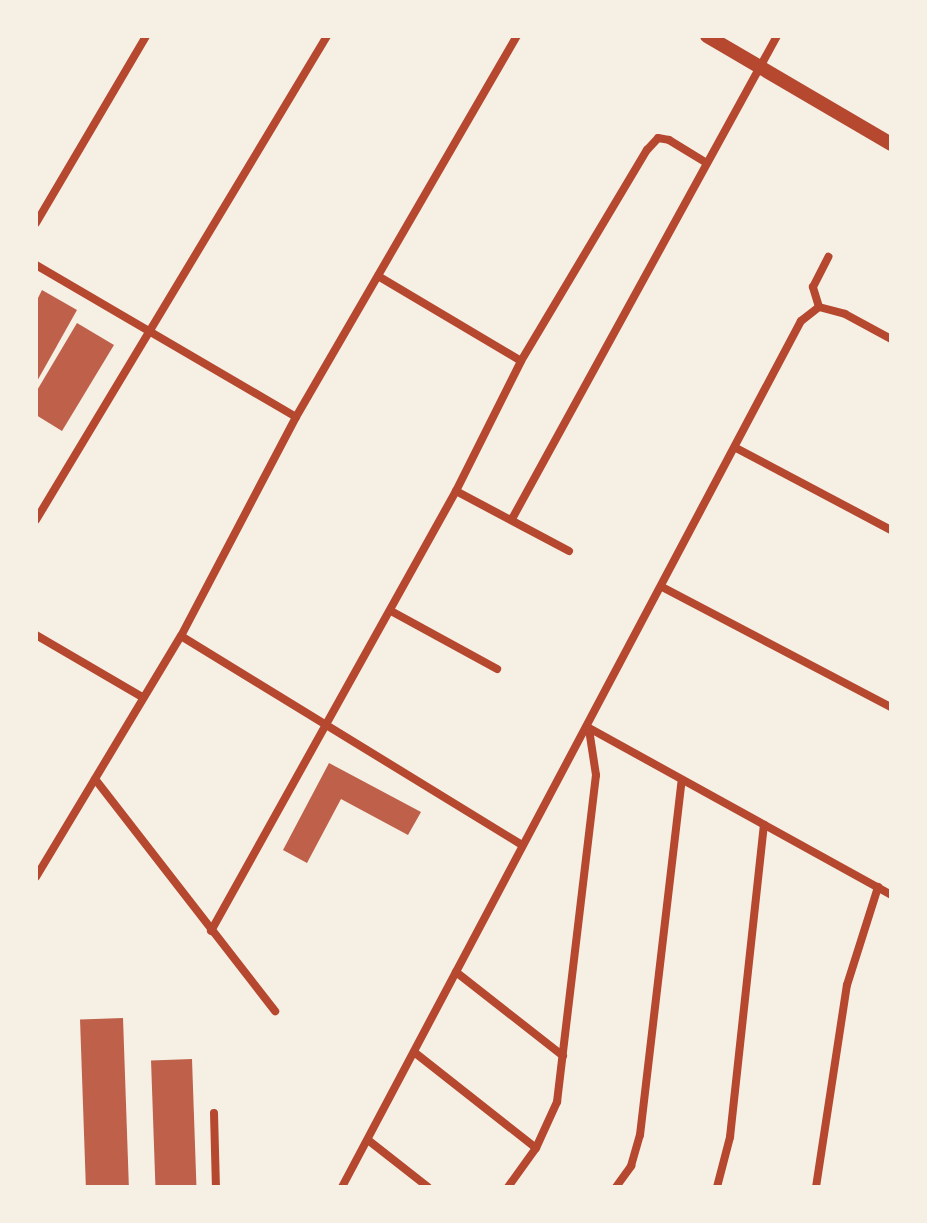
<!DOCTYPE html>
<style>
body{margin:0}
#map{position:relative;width:927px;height:1223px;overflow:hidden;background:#f6efe4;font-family:Barlow,sans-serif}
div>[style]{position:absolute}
.building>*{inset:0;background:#bf614a;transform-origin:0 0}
.minor>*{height:8px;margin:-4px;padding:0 4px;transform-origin:4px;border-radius:4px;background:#b5482f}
.secondary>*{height:14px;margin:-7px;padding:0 7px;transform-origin:7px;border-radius:7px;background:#b5482f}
span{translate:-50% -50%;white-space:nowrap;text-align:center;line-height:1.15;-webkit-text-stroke:8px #f6efe4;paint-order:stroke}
.frame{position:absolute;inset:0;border:38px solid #f6efe4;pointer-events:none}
</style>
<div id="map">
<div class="building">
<i style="clip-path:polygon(42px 290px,77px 310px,36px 383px,36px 302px)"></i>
<i style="clip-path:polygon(77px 323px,114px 345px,62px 431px,36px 415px,36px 392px)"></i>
<i style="clip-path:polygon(329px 763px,421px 812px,408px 835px,341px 799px,307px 863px,283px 850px)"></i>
<i style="left:123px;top:1018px;width:169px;height:43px;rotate:88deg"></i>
<i style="left:192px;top:1059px;width:128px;height:41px;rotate:88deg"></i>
</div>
<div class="minor">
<i style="left:36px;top:223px;width:217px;rotate:-59.5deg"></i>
<i style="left:36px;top:265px;width:301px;rotate:30.3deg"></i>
<i style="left:378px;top:276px;width:166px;rotate:30.7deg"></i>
<i style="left:819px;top:307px;width:27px;rotate:15deg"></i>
<i style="left:845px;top:314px;width:52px;rotate:28.5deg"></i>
<i style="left:819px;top:307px;width:21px;rotate:-107deg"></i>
<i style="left:813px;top:287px;width:34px;rotate:-63deg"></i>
<i style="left:736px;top:448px;width:175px;rotate:27.9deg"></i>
<i style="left:456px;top:491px;width:128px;rotate:28deg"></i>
<i style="left:512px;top:519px;width:551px;rotate:-61.25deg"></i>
<i style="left:36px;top:520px;width:565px;rotate:-58.98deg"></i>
<i style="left:664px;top:588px;width:256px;rotate:27.7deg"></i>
<i style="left:391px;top:611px;width:121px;rotate:28.7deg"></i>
<i style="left:36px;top:635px;width:123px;rotate:30.3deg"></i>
<i style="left:181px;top:636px;width:400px;rotate:31.5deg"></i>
<i style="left:589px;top:728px;width:345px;rotate:28.9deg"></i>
<i style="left:95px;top:779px;width:294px;rotate:52.2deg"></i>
<i style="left:36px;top:877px;width:281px;rotate:-59deg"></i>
<i style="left:181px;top:636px;width:247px;rotate:-62.3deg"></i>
<i style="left:296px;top:417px;width:440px;rotate:-59.9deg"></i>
<i style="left:211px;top:931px;width:504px;rotate:-60.89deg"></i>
<i style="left:456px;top:491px;width:145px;rotate:-63.4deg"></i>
<i style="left:521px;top:361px;width:246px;rotate:-59.2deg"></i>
<i style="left:647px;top:150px;width:16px;rotate:-47deg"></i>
<i style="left:658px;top:138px;width:11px;rotate:10deg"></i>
<i style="left:669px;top:140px;width:42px;rotate:31.4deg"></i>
<i style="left:456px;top:972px;width:136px;rotate:38.1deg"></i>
<i style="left:414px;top:1052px;width:155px;rotate:38.2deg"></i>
<i style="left:214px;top:1113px;width:74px;rotate:88.5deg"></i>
<i style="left:368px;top:1140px;width:76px;rotate:38.1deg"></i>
<i style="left:342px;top:1187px;width:980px;rotate:-62.08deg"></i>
<i style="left:801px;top:321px;width:23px;rotate:-38deg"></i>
<i style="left:508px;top:1187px;width:48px;rotate:-54.3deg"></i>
<i style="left:536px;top:1148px;width:51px;rotate:-65.5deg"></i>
<i style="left:557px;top:1102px;width:329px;rotate:-83.2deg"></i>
<i style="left:596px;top:775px;width:47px;rotate:-98.7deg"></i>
<i style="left:616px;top:1187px;width:26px;rotate:-54deg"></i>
<i style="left:631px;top:1166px;width:32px;rotate:-74deg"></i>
<i style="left:640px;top:1135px;width:357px;rotate:-83.3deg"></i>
<i style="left:717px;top:1187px;width:52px;rotate:-75.4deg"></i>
<i style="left:730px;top:1137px;width:314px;rotate:-83.8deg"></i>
<i style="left:816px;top:1187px;width:204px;rotate:-81.3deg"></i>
<i style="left:847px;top:985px;width:103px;rotate:-72.4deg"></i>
</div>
<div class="secondary">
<i style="left:707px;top:36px;width:213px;rotate:30.4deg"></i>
</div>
<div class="frame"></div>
</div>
